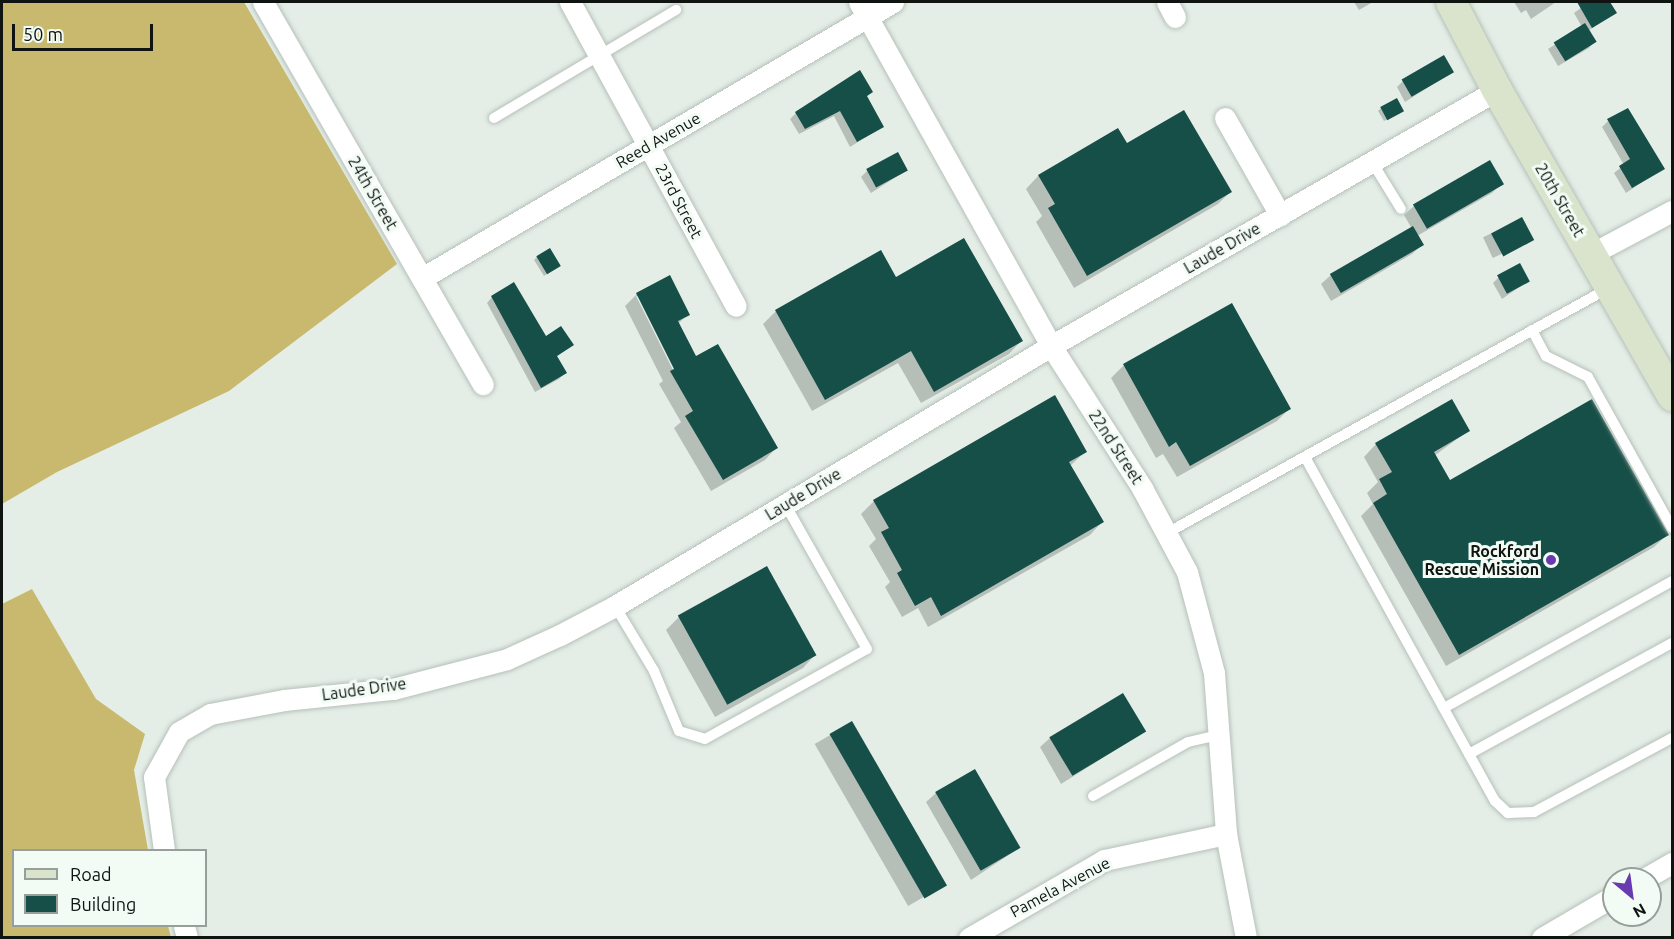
<!DOCTYPE html>
<style>
body{margin:0}
#map{position:relative;width:1674px;height:939px;overflow:hidden;background:#e4eee7;font-family:Ubuntu,sans-serif}
div>[style]{position:absolute}
.forest>*{inset:0;background:#c8b96e}
.shadow>*{inset:0;background:#0003;transform-origin:0 0}
.building>*{inset:0;background:#164e48;transform-origin:0 0}
.roads{filter:drop-shadow(0 0 2px #b6c0b9) drop-shadow(0 0 2px #b6c0b9)}
.lane>*{height:10px;margin:-5px;padding:0 5px;transform-origin:5px;border-radius:5px;background:#fff}
.street>*{height:21px;margin:-10.5px;padding:0 10.5px;transform-origin:10.5px;border-radius:10.5px;background:#fff}
.secondary>*{height:30px;margin:-15px;padding:0 15px;transform-origin:15px;border-radius:15px;background:#dae4cd}
.dots>*{width:16px;height:16px;translate:-50% -50%;box-sizing:border-box;border:3px solid #f2fcf5;border-radius:50%}
span{translate:-50% -50%;white-space:nowrap;text-align:center;line-height:1.15;-webkit-text-stroke:6px #f2fcf5;paint-order:stroke}
.street-label{font-size:16px;color:#101411}
.poi-label{font-size:16px;color:#101411;font-weight:700}
.right{translate:-100% -50%;text-align:right}
.frame{position:absolute;inset:0;border:3px solid #101411;pointer-events:none}
.legend{position:absolute;left:12px;top:849px;width:195px;height:78px;box-sizing:border-box;background:#f2fcf5;border:2px solid #989f9a;margin:0;padding:8px 10px;list-style:none;font-size:18px;color:#101411}
.legend li{display:flex;align-items:center;gap:12px;height:30px}
.legend b{width:30px;border:2px solid #989f9a}
.north{position:absolute;left:1602px;top:867px;width:60px;height:60px;box-sizing:border-box;background:#f2fcf5;border:2px solid #989f9a;border-radius:50%;rotate:151deg;font-size:16px;font-weight:700;line-height:24px;text-align:center;color:#101411}
.north::after{content:'';display:block;margin:auto;width:21px;height:27px;background:#6939b1;clip-path:polygon(50% 0,100% 100%,50% 72%,0 100%)}
.scale{position:absolute;left:12px;top:24px;width:141px;height:27px;box-sizing:border-box;border:3px solid #101411;border-top:0;padding-left:8px;font-size:18px;line-height:21px;white-space:nowrap;color:#101411;-webkit-text-stroke:4px #f2fcf5;paint-order:stroke}
</style>
<div id="map">
<div class="forest">
<i style="clip-path:polygon(2px 2px,244px 2px,397px 264px,229px 391px,57px 472px,2px 504px)"></i>
<i style="clip-path:polygon(32px 589px,96px 699px,145px 734px,134px 770px,148px 850px,14px 850px,14px 926px,168px 926px,171px 937px,2px 937px,2px 604px)"></i>
</div>
<div class="shadow">
<i style="clip-path:polygon(1354px 2px,1373px 2px,1359px 10px)"></i>
<i style="clip-path:polygon(1514px 2px,1556px 2px,1531px 19px,1526px 10px,1521px 13px)"></i>
<i style="clip-path:polygon(1589px 2px,1608px 2px,1615px 13px,1588px 31px,1595px 41px,1589px 48px,1558px 66px,1548px 49px,1582px 27px,1574px 13px)"></i>
<i style="clip-path:polygon(1452px 72px,1405px 102px,1397px 87px,1403px 81px)"></i>
<i style="clip-path:polygon(871px 92px,866px 97px,882px 127px,850px 147px,834px 116px,799px 134px,790px 119px,796px 113px)"></i>
<i style="clip-path:polygon(1381px 108px,1400px 113px,1384px 121px,1378px 111px)"></i>
<i style="clip-path:polygon(1608px 121px,1663px 168px,1626px 193px,1614px 173px,1624px 165px,1602px 127px)"></i>
<i style="clip-path:polygon(1117px 130px,1126px 145px,1230px 192px,1218px 204px,1074px 288px,1036px 222px,1042px 216px,1026px 189px,1038px 176px)"></i>
<i style="clip-path:polygon(907px 170px,871px 193px,861px 177px,867px 171px)"></i>
<i style="clip-path:polygon(1502px 183px,1492px 193px,1417px 236px,1422px 245px,1412px 254px,1331px 301px,1321px 284px,1331px 275px,1412px 229px,1404px 215px,1414px 206px)"></i>
<i style="left:1522px;top:219px;width:23px;height:43px;rotate:65deg"></i>
<i style="clip-path:polygon(880px 252px,896px 279px,1021px 341px,1009px 354px,921px 403px,898px 363px,812px 411px,763px 324px,776px 311px)"></i>
<i style="clip-path:polygon(537px 257px,556px 268px,544px 276px,534px 260px)"></i>
<i style="clip-path:polygon(1499px 277px,1528px 281px,1502px 299px,1493px 283px)"></i>
<i style="clip-path:polygon(evenodd,637px 294px,688px 314px,678px 324px,696px 358px,776px 448px,765px 460px,711px 491px,674px 428px,681px 422px,659px 384px,663px 381px,625px 306px,637px 294px,636px 296px,640px 296px,679px 375px,676px 376px,636px 296px)"></i>
<i style="clip-path:polygon(492px 297px,546px 338px,572px 345px,556px 357px,565px 373px,559px 379px,535px 392px,487px 303px)"></i>
<i style="clip-path:polygon(1232px 305px,1290px 408px,1277px 421px,1177px 477px,1163px 454px,1156px 458px,1111px 378px,1123px 366px)"></i>
<i style="clip-path:polygon(1054px 397px,1085px 452px,1070px 466px,1102px 522px,1090px 535px,928px 627px,918px 608px,902px 617px,885px 587px,890px 582px,869px 546px,876px 539px,861px 514px,874px 501px)"></i>
<i style="clip-path:polygon(1468px 431px,1434px 456px,1449px 482px,1667px 535px,1654px 547px,1446px 666px,1361px 516px,1373px 504px,1367px 493px,1378px 482px,1364px 457px,1376px 444px)"></i>
<i style="clip-path:polygon(679px 617px,815px 655px,803px 668px,715px 717px,666px 630px)"></i>
<i style="left:851px;top:723px;width:187px;height:42px;rotate:60deg"></i>
<i style="clip-path:polygon(1144px 732px,1061px 784px,1040px 747px,1050px 738px)"></i>
<i style="clip-path:polygon(936px 793px,1019px 848px,971px 880px,926px 802px)"></i>
</div>
<div class="building">
<i style="clip-path:polygon(1577px 2px,1610px 2px,1617px 13px,1592px 28px)"></i>
<i style="left:1585px;top:23px;width:22px;height:37px;rotate:58deg"></i>
<i style="left:1444px;top:55px;width:20px;height:49px;rotate:60deg"></i>
<i style="clip-path:polygon(860px 70px,873px 92px,867px 96px,884px 127px,857px 142px,840px 111px,805px 129px,795px 112px)"></i>
<i style="left:1397px;top:98px;width:15px;height:19px;rotate:62deg"></i>
<i style="clip-path:polygon(1628px 108px,1665px 169px,1632px 188px,1619px 166px,1630px 159px,1607px 119px)"></i>
<i style="clip-path:polygon(1184px 110px,1232px 192px,1087px 276px,1048px 208px,1055px 204px,1038px 175px,1118px 128px,1127px 143px)"></i>
<i style="left:898px;top:152px;width:21px;height:36px;rotate:62deg"></i>
<i style="left:1490px;top:160px;width:28px;height:89px;rotate:60deg"></i>
<i style="left:1522px;top:217px;width:26px;height:35px;rotate:62deg"></i>
<i style="left:1413px;top:226px;width:22px;height:96px;rotate:60deg"></i>
<i style="clip-path:polygon(964px 238px,1023px 341px,934px 392px,911px 351px,825px 400px,775px 310px,881px 250px,896px 277px)"></i>
<i style="left:550px;top:248px;width:21px;height:16px;rotate:59deg"></i>
<i style="left:1520px;top:263px;width:21px;height:26px;rotate:62deg"></i>
<i style="clip-path:polygon(670px 275px,690px 315px,678px 321px,696px 356px,718px 344px,778px 448px,723px 480px,685px 416px,693px 411px,670px 371px,674px 369px,636px 293px)"></i>
<i style="clip-path:polygon(514px 282px,546px 336px,561px 326px,574px 345px,557px 356px,567px 373px,541px 388px,491px 296px)"></i>
<i style="clip-path:polygon(1232px 303px,1291px 409px,1190px 466px,1176px 442px,1169px 447px,1123px 364px)"></i>
<i style="clip-path:polygon(1055px 395px,1087px 452px,1069px 462px,1104px 522px,941px 616px,931px 597px,915px 606px,897px 573px,902px 570px,881px 532px,889px 528px,873px 500px)"></i>
<i style="clip-path:polygon(1452px 399px,1470px 431px,1434px 452px,1450px 480px,1592px 399px,1669px 535px,1459px 655px,1373px 503px,1387px 494px,1379px 479px,1392px 472px,1375px 443px)"></i>
<i style="left:767px;top:566px;width:102px;height:102px;rotate:61deg"></i>
<i style="left:1123px;top:693px;width:45px;height:86px;rotate:59deg"></i>
<i style="left:852px;top:721px;width:190px;height:26px;rotate:60deg"></i>
<i style="left:975px;top:769px;width:91px;height:46px;rotate:60deg"></i>
</div>
<div class="roads">
<div class="lane">
<i style="left:494px;top:118px;width:212px;rotate:-30.7deg"></i>
<i style="left:1372px;top:162px;width:55px;rotate:58.3deg"></i>
<i style="left:1532px;top:330px;width:30px;rotate:62deg"></i>
<i style="left:1546px;top:356px;width:47px;rotate:26.6deg"></i>
<i style="left:1588px;top:377px;width:173px;rotate:60.9deg"></i>
<i style="left:1305px;top:457px;width:393px;rotate:61.1deg"></i>
<i style="left:1495px;top:801px;width:18px;rotate:43deg"></i>
<i style="left:1508px;top:813px;width:26px;rotate:-2deg"></i>
<i style="left:1534px;top:812px;width:157px;rotate:-28.2deg"></i>
<i style="left:1167px;top:533px;width:503px;rotate:-29.01deg"></i>
<i style="left:615px;top:606px;width:76px;rotate:59deg"></i>
<i style="left:654px;top:671px;width:65px;rotate:67.4deg"></i>
<i style="left:679px;top:731px;width:27px;rotate:17deg"></i>
<i style="left:705px;top:739px;width:185px;rotate:-29.1deg"></i>
<i style="left:867px;top:649px;width:167px;rotate:-119.5deg"></i>
<i style="left:1444px;top:708px;width:261px;rotate:-29.1deg"></i>
<i style="left:1469px;top:754px;width:231px;rotate:-28.7deg"></i>
<i style="left:1093px;top:796px;width:109px;rotate:-29.6deg"></i>
<i style="left:1188px;top:742px;width:32px;rotate:-13deg"></i>
</div>
<div class="street">
<i style="left:263px;top:2px;width:441px;rotate:60.1deg"></i>
<i style="left:570px;top:2px;width:346px;rotate:61.4deg"></i>
<i style="left:859px;top:2px;width:394px;rotate:60.8deg"></i>
<i style="left:1051px;top:346px;width:169px;rotate:57.3deg"></i>
<i style="left:1142px;top:488px;width:95px;rotate:61.8deg"></i>
<i style="left:1187px;top:572px;width:105px;rotate:75deg"></i>
<i style="left:1214px;top:673px;width:161px;rotate:85.7deg"></i>
<i style="left:1226px;top:834px;width:106px;rotate:79.1deg"></i>
<i style="left:1167px;top:2px;width:17px;rotate:62deg"></i>
<i style="left:1225px;top:118px;width:112px;rotate:60.4deg"></i>
<i style="left:1591px;top:254px;width:92px;rotate:-28deg"></i>
<i style="left:422px;top:278px;width:546px;rotate:-30.37deg"></i>
<i style="left:164px;top:850px;width:74px;rotate:-97.8deg"></i>
<i style="left:154px;top:777px;width:51px;rotate:-60.9deg"></i>
<i style="left:179px;top:732px;width:36px;rotate:-30deg"></i>
<i style="left:210px;top:714px;width:75px;rotate:-10.7deg"></i>
<i style="left:284px;top:700px;width:110px;rotate:-5.8deg"></i>
<i style="left:393px;top:689px;width:118px;rotate:-14.7deg"></i>
<i style="left:507px;top:659px;width:58px;rotate:-24.4deg"></i>
<i style="left:560px;top:635px;width:62px;rotate:-27.8deg"></i>
<i style="left:615px;top:606px;width:508px;rotate:-30.81deg"></i>
<i style="left:1051px;top:346px;width:514px;rotate:-29.86deg"></i>
<i style="left:1644px;top:879px;width:32px;rotate:-30deg"></i>
<i style="left:184px;top:926px;width:12px;rotate:76deg"></i>
<i style="left:969px;top:938px;width:156px;rotate:-30deg"></i>
<i style="left:1104px;top:860px;width:125px;rotate:-12deg"></i>
<i style="left:1542px;top:938px;width:83px;rotate:-30.3deg"></i>
</div>
<div class="secondary">
<i style="left:1451px;top:2px;width:99px;rotate:62.4deg"></i>
<i style="left:1497px;top:90px;width:353px;rotate:60.2deg"></i>
</div>
</div>
<div class="dots">
<i style="left:1551px;top:560px;background:#6939b1"></i>
</div>
<div class="street-label">
<span style="left:658px;top:140px;rotate:-30deg">Reed Avenue</span>
<span style="left:373px;top:193px;rotate:60deg">24th Street</span>
<span style="left:1560px;top:200px;rotate:60deg">20th Street</span>
<span style="left:679px;top:201px;rotate:62deg">23rd Street</span>
<span style="left:1222px;top:248px;rotate:-30deg">Laude Drive</span>
<span style="left:1116px;top:447px;rotate:57deg">22nd Street</span>
<span style="left:803px;top:494px;rotate:-31deg">Laude Drive</span>
<span style="left:364px;top:689px;rotate:-8deg">Laude Drive</span>
<span style="left:1060px;top:887px;rotate:-28deg">Pamela Avenue</span>
</div>
<div class="poi-label">
<span class="right" style="left:1539px;top:560px">Rockford<br>Rescue Mission</span>
</div>
<div class="frame"></div>
<ul class="legend">
<li><b style="height:8px;background:#dae4cd"></b>Road</li>
<li><b style="height:16px;background:#164e48"></b>Building</li>
</ul>
<div class="north">N</div>
<div class="scale">50 m</div>
</div>
